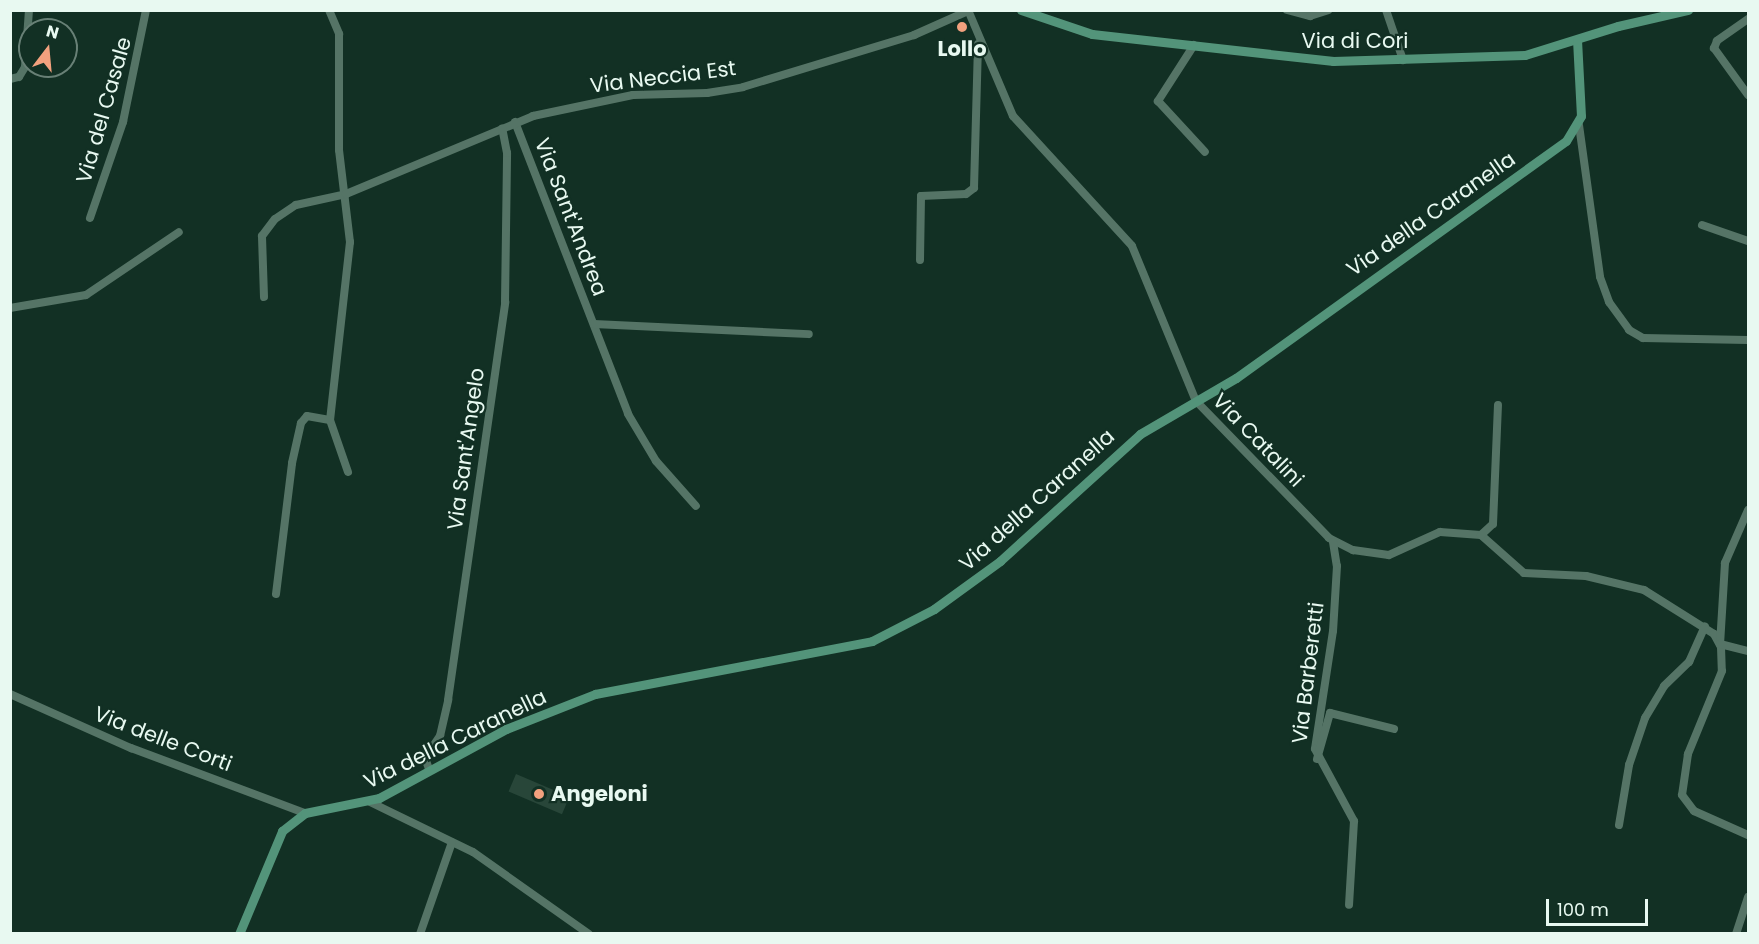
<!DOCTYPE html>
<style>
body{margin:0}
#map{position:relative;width:1759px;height:944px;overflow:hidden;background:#123024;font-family:Poppins,sans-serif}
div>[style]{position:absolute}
.building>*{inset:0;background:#284639;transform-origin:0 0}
.minor>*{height:8px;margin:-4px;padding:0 4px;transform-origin:4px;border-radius:4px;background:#557466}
.major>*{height:9px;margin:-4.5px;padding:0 4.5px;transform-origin:4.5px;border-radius:4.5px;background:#53947a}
.dots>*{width:16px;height:16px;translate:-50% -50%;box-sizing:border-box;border:3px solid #123024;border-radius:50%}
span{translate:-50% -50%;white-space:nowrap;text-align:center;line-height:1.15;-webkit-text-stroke:4.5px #123024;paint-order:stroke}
.street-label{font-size:21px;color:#e8f9f1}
.poi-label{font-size:21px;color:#e8f9f1;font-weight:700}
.left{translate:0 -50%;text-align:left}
.frame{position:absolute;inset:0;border:12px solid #e8f9f1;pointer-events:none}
.north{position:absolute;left:18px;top:18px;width:60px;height:60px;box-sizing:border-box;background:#123024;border:2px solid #688076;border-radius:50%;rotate:16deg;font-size:16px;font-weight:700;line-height:24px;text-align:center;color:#e8f9f1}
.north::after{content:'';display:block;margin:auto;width:21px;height:27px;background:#f2a17e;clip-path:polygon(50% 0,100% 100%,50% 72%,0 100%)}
.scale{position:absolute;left:1546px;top:899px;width:102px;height:27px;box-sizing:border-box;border:3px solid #e8f9f1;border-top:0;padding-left:8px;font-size:18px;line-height:21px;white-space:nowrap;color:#e8f9f1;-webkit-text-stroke:4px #123024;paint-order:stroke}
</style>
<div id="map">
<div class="building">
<i style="left:516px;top:774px;width:58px;height:19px;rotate:23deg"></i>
</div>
<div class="minor">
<i style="left:329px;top:10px;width:26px;rotate:67deg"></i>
<i style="left:339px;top:34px;width:116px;rotate:90deg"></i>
<i style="left:339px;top:150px;width:93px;rotate:83.2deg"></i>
<i style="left:350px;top:242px;width:179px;rotate:96.4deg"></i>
<i style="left:330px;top:420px;width:55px;rotate:70.9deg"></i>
<i style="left:968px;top:10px;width:115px;rotate:67deg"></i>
<i style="left:1013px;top:116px;width:176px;rotate:47.5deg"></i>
<i style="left:1132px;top:246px;width:168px;rotate:67.6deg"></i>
<i style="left:1196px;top:401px;width:191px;rotate:45.8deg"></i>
<i style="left:1329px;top:538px;width:27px;rotate:27deg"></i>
<i style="left:1353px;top:550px;width:36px;rotate:8deg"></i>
<i style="left:1389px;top:555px;width:56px;rotate:-24.3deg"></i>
<i style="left:1440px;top:532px;width:41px;rotate:4.2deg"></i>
<i style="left:1481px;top:535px;width:57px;rotate:41.5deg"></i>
<i style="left:1524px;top:573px;width:62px;rotate:2.8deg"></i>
<i style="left:1586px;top:576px;width:60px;rotate:13.6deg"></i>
<i style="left:1644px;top:590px;width:83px;rotate:32.2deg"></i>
<i style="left:1714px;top:634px;width:15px;rotate:62deg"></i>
<i style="left:1721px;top:647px;width:24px;rotate:88deg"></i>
<i style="left:1722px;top:671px;width:90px;rotate:112.3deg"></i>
<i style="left:1688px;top:754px;width:41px;rotate:98.3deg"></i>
<i style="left:1682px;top:795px;width:20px;rotate:53deg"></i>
<i style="left:1694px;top:811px;width:59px;rotate:24deg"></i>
<i style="left:1287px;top:10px;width:24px;rotate:15deg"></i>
<i style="left:1310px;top:16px;width:19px;rotate:-18deg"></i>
<i style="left:1386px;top:10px;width:53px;rotate:71.2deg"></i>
<i style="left:1748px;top:19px;width:38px;rotate:145deg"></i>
<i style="left:1717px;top:41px;width:8px;rotate:113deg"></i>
<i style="left:1714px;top:48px;width:58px;rotate:54.1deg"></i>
<i style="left:1194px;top:45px;width:67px;rotate:122.7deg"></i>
<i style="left:1158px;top:101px;width:69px;rotate:47.3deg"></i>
<i style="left:10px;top:79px;width:9px;rotate:-13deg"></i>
<i style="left:19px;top:77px;width:12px;rotate:-59deg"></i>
<i style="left:25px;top:67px;width:57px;rotate:-86deg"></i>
<i style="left:515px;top:122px;width:313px;rotate:68.8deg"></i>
<i style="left:628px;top:414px;width:55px;rotate:59.2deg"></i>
<i style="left:656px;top:461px;width:60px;rotate:48.4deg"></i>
<i style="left:1579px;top:125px;width:153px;rotate:82.1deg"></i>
<i style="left:1600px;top:277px;width:27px;rotate:70deg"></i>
<i style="left:1609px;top:302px;width:34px;rotate:54deg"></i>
<i style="left:1629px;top:330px;width:16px;rotate:30deg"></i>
<i style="left:1643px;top:338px;width:105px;rotate:1.1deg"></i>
<i style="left:90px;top:218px;width:102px;rotate:-71deg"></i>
<i style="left:123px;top:122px;width:114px;rotate:-78.4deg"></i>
<i style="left:1702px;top:225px;width:49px;rotate:19.2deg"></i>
<i style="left:920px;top:260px;width:64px;rotate:-89.1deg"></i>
<i style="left:921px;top:196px;width:45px;rotate:-2.5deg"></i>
<i style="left:966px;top:194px;width:10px;rotate:-37deg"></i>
<i style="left:974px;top:188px;width:144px;rotate:-88.4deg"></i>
<i style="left:264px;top:297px;width:61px;rotate:-91.9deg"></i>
<i style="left:262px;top:236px;width:21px;rotate:-53deg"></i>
<i style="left:275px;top:219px;width:25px;rotate:-34deg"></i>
<i style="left:296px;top:205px;width:51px;rotate:-12.4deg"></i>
<i style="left:346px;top:194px;width:203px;rotate:-22.6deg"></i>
<i style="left:533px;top:116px;width:102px;rotate:-11.9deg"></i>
<i style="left:633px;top:95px;width:74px;rotate:-1.5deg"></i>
<i style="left:707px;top:93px;width:36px;rotate:-9deg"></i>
<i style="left:743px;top:87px;width:179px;rotate:-16.9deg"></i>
<i style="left:914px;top:35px;width:59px;rotate:-24deg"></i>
<i style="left:10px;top:308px;width:77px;rotate:-9.7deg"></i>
<i style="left:86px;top:295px;width:112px;rotate:-34.1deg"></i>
<i style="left:594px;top:324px;width:215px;rotate:2.7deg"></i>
<i style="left:1748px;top:510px;width:58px;rotate:113.5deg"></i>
<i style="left:1725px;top:563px;width:81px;rotate:93.5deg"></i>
<i style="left:1720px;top:644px;width:29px;rotate:14deg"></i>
<i style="left:1481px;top:535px;width:16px;rotate:-43deg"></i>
<i style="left:1493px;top:524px;width:119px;rotate:-87.6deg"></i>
<i style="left:1333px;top:542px;width:24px;rotate:81deg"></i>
<i style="left:1337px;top:566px;width:65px;rotate:93.5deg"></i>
<i style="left:1333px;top:631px;width:119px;rotate:98.7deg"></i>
<i style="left:1315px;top:749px;width:82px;rotate:61.6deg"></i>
<i style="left:1354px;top:821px;width:84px;rotate:93.4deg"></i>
<i style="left:276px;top:594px;width:132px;rotate:-83deg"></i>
<i style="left:292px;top:463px;width:41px;rotate:-77.3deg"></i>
<i style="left:301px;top:423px;width:9px;rotate:-49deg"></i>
<i style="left:307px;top:416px;width:23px;rotate:10deg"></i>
<i style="left:10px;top:694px;width:133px;rotate:24.1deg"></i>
<i style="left:131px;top:748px;width:186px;rotate:20.5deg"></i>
<i style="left:1317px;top:759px;width:48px;rotate:-74.2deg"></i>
<i style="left:1330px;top:713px;width:66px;rotate:14deg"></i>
<i style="left:429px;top:769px;width:12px;rotate:-110deg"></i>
<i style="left:425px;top:758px;width:27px;rotate:-56deg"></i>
<i style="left:440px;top:736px;width:37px;rotate:-77deg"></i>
<i style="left:448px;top:700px;width:402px;rotate:-81.8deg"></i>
<i style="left:505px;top:302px;width:149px;rotate:-89.2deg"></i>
<i style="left:507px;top:153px;width:25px;rotate:-101deg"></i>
<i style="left:370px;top:802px;width:114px;rotate:25.9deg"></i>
<i style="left:473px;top:852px;width:142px;rotate:35.3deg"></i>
<i style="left:1619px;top:825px;width:61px;rotate:-80.5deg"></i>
<i style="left:1629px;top:765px;width:50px;rotate:-71.2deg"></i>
<i style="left:1645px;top:718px;width:37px;rotate:-59deg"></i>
<i style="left:1664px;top:686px;width:35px;rotate:-44deg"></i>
<i style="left:1689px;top:662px;width:39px;rotate:-66deg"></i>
<i style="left:420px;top:934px;width:97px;rotate:-70.8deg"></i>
<i style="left:1736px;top:934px;width:39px;rotate:-72deg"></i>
</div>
<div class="major">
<i style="left:1021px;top:10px;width:75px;rotate:18.7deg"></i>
<i style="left:1092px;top:34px;width:243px;rotate:6.4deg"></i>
<i style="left:1333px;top:61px;width:192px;rotate:-1.8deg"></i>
<i style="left:1525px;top:55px;width:97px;rotate:-17.3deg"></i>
<i style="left:1618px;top:26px;width:72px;rotate:-12.9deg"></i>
<i style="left:239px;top:934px;width:112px;rotate:-67.3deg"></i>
<i style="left:282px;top:831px;width:29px;rotate:-38deg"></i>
<i style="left:305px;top:813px;width:76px;rotate:-11.5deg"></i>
<i style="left:379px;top:798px;width:145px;rotate:-28.5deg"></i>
<i style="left:506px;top:729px;width:96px;rotate:-21.5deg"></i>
<i style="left:595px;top:694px;width:282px;rotate:-10.8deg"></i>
<i style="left:872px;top:641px;width:70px;rotate:-27.3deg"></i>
<i style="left:934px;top:609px;width:82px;rotate:-36deg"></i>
<i style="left:1000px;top:561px;width:189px;rotate:-42.2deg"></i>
<i style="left:1140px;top:434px;width:111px;rotate:-30.3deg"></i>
<i style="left:1236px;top:378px;width:406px;rotate:-35.7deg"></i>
<i style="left:1566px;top:141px;width:29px;rotate:-59deg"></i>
<i style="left:1581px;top:116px;width:76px;rotate:-93deg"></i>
</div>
<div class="dots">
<i style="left:962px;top:27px;background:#f2a17e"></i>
<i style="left:539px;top:794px;background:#f2a17e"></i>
</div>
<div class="street-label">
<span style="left:1355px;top:41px">Via di Cori</span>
<span style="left:663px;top:77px;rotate:-7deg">Via Neccia Est</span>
<span style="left:104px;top:110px;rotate:-74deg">Via del Casale</span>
<span style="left:1431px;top:214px;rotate:-35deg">Via della Caranella</span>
<span style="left:571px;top:217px;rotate:69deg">Via Sant'Andrea</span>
<span style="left:1258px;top:440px;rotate:46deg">Via Catalini</span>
<span style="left:466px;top:449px;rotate:-82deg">Via Sant'Angelo</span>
<span style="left:1037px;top:500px;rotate:-42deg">Via della Caranella</span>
<span style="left:1308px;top:673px;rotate:-83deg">Via Barberetti</span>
<span style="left:163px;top:739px;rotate:21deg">Via delle Corti</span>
<span style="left:455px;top:739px;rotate:-26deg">Via della Caranella</span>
</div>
<div class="poi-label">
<span style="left:962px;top:49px">Lollo</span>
<span class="left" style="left:551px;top:794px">Angeloni</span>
</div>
<div class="frame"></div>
<div class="north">N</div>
<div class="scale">100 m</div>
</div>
